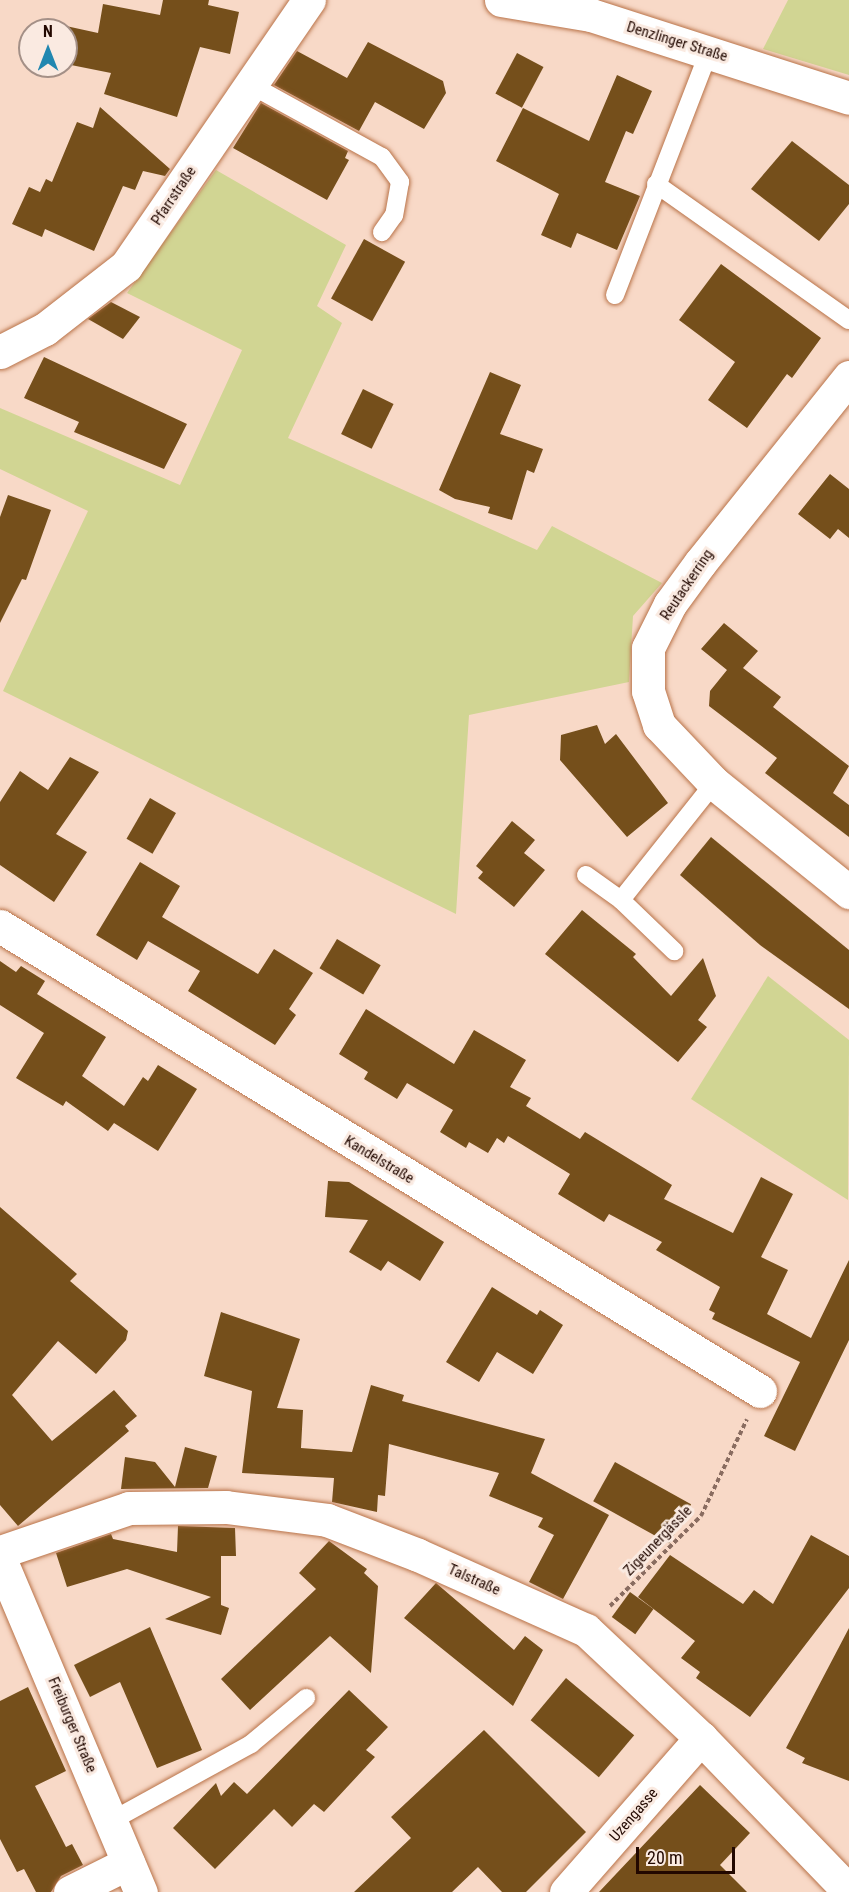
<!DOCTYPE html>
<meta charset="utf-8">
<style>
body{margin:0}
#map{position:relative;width:849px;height:1892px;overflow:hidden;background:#f8d9c7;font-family:"Roboto Condensed",sans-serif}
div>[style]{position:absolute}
.green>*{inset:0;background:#d1d593}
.building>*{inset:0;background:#754f1b;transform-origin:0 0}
.path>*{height:4px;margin-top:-2px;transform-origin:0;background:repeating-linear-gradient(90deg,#896c60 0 4.5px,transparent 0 7.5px)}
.roads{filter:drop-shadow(0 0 2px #b97349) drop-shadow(0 0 2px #b97349)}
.lane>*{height:18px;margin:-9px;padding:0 9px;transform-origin:9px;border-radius:9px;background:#fff}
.street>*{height:33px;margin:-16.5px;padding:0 16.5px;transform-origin:16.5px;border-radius:16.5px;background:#fff}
.secondary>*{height:33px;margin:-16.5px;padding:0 16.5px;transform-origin:16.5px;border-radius:16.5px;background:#fff}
span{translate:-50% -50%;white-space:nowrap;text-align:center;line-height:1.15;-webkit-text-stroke:6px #faeae1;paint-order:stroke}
.street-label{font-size:15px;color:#220800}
.north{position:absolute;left:18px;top:18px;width:60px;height:60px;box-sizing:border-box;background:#faeae1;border:2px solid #a49087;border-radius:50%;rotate:0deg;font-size:16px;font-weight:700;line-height:24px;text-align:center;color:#220800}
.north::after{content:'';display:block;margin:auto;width:21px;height:27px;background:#2187b0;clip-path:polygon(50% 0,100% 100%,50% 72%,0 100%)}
.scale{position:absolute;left:636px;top:1847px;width:99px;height:27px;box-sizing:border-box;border:3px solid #220800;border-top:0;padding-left:8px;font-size:18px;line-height:21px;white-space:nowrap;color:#220800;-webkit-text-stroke:4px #faeae1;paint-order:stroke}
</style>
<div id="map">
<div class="green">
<i style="clip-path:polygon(788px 0,849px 0,849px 75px,763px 49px)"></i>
<i style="clip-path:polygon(216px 170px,346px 245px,317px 306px,342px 323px,288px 438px,537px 550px,552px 526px,662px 583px,633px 616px,629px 682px,469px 715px,456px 914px,3px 691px,88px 511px,0 469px,0 408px,180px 485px,242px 350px,127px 293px)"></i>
<i style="clip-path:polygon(768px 976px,849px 1040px,848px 1200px,691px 1099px)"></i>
</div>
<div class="building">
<i style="clip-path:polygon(163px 0,209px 0,208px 5px,239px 12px,230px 54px,200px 47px,177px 117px,104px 94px,111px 73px,66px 64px,66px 26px,98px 33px,103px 4px,160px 15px)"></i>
<i style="clip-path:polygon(368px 42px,443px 81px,446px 93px,424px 129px,375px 102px,359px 131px,274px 85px,297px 51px,347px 78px)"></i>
<i style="left:517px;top:53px;width:30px;height:46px;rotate:28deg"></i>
<i style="clip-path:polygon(617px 75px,652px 91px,633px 134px,626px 131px,605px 182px,640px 196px,617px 250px,577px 233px,571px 248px,541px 235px,559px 194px,496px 161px,523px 108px,589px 141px)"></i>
<i style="clip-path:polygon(261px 103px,348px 151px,345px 158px,349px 160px,327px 200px,233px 148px)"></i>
<i style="clip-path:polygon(100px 107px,170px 169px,165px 176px,143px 171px,135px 190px,123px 186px,94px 251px,45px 229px,42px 237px,12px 224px,29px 187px,40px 192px,46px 179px,52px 182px,77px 122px,93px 128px)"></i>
<i style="clip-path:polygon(792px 141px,849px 185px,849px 204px,819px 241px,751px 189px)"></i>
<i style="left:364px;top:239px;width:47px;height:68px;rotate:29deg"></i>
<i style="clip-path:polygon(721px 264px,821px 338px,792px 378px,787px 374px,747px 428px,708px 400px,735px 362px,679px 320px)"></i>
<i style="clip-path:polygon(111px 302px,140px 317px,123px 339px,88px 319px)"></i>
<i style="clip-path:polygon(44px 357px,187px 424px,164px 469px,74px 432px,79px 422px,24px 398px)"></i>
<i style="clip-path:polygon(490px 372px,521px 385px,500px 434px,543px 449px,534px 473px,527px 470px,512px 520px,488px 513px,490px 507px,455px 499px,439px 490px)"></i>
<i style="left:363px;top:389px;width:34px;height:50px;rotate:26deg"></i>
<i style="clip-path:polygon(830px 474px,849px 489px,849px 538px,838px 529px,830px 539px,798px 514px)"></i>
<i style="clip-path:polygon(8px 495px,51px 510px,26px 580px,22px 579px,0 623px,0 517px)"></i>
<i style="clip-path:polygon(724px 623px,758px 651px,743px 668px,781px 697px,773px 707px,849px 766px,833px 793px,849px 805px,849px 837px,765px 773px,777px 758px,709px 706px,710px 691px,727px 670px,701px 649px)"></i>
<i style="clip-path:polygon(597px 725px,605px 744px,616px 734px,668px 803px,627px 837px,560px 760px,561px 735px)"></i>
<i style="clip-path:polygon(70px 757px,99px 772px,56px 834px,87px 852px,54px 902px,0 865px,0 802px,20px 771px,48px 790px)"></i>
<i style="left:150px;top:798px;width:30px;height:47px;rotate:30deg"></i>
<i style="clip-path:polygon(512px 821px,535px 840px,524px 853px,545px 870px,514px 907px,478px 878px,483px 872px,476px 866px)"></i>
<i style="clip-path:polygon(711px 837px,849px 950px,849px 1009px,760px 945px,680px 875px)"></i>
<i style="clip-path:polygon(140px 862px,180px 886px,162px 917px,258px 974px,274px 949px,313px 973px,289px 1009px,296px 1015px,275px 1045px,188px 991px,200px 971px,148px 941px,137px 960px,96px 935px)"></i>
<i style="clip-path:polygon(582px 910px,636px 954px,633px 957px,671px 996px,703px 958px,716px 996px,698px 1020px,707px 1027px,678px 1062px,545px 954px)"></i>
<i style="left:337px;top:939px;width:51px;height:34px;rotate:31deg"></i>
<i style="clip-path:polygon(0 961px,16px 972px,21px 966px,45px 981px,37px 994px,106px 1037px,82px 1076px,124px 1106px,143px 1077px,148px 1081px,158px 1065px,197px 1089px,158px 1151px,114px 1123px,108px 1131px,66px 1101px,63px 1106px,16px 1078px,44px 1033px,0 1005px)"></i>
<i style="clip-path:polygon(366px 1009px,454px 1064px,474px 1030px,526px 1060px,510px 1087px,531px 1098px,526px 1106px,580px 1139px,585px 1132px,672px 1185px,664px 1199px,733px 1233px,761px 1177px,793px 1194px,761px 1257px,788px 1270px,767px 1314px,811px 1338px,849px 1260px,849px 1340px,795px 1451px,764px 1436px,800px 1362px,712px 1319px,715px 1313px,709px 1310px,720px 1287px,656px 1250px,662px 1242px,609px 1214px,604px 1222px,558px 1194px,570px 1174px,508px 1136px,504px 1143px,497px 1138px,488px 1153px,469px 1142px,466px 1148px,440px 1132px,453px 1110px,407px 1083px,397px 1099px,364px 1079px,368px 1072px,339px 1054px)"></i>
<i style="clip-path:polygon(328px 1181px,349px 1182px,444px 1242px,420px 1281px,388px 1261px,381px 1271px,349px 1252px,368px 1220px,325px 1217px)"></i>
<i style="clip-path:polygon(0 1207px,77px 1274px,70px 1281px,128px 1331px,126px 1340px,96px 1374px,58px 1341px,12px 1395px,52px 1441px,114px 1390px,137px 1416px,125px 1426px,129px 1431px,18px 1526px,0 1505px)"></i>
<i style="clip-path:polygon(492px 1287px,537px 1315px,540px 1310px,563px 1325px,533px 1374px,497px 1352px,479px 1382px,446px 1362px)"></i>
<i style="clip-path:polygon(221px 1312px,300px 1339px,277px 1408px,303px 1410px,301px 1448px,352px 1452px,371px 1385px,404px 1395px,402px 1401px,545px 1439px,531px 1473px,609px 1515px,563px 1599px,529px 1582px,554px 1535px,538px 1527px,543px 1518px,489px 1496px,499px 1473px,389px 1444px,385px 1496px,378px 1495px,377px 1512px,332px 1502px,334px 1478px,242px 1473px,252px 1391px,204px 1376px)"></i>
<i style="clip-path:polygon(185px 1447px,217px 1456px,208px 1488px,121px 1489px,125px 1457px,155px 1462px,175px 1487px)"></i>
<i style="left:615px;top:1462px;width:87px;height:45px;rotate:29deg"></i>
<i style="clip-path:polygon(178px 1526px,235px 1528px,236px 1556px,221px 1556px,221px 1605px,229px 1608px,221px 1635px,165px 1619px,211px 1597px,127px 1569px,67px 1587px,56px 1553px,111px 1534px,113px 1539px,177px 1552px)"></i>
<i style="clip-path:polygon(811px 1535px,849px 1556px,849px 1588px,750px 1717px,696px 1678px,700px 1672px,681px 1658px,695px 1641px,638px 1597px,670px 1555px,743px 1604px,754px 1590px,773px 1604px)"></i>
<i style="clip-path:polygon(329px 1541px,367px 1569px,364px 1573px,378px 1586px,371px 1673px,330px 1636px,250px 1710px,221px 1679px,316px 1589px,299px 1573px)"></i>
<i style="clip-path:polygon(436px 1583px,514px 1650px,525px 1636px,543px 1650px,513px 1706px,404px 1618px)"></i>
<i style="left:630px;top:1592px;width:29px;height:31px;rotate:36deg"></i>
<i style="clip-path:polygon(150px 1627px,202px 1750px,157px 1768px,120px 1682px,90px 1697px,74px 1665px)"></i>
<i style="clip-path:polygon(849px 1628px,849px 1781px,802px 1763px,805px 1758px,786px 1748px)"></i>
<i style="left:566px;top:1678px;width:89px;height:55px;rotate:40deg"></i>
<i style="clip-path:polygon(28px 1687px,66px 1771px,35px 1786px,66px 1847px,72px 1844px,83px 1865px,61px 1876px,51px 1892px,36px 1892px,24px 1869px,17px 1872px,0 1839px,0 1701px)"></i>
<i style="clip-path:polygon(349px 1690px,388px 1727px,366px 1750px,375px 1757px,324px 1812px,314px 1804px,292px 1827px,274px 1809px,215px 1869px,173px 1828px,216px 1783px,221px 1796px,234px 1782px,247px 1794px)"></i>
<i style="clip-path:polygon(484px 1730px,586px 1832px,526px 1892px,502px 1892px,478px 1867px,452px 1892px,354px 1892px,411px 1838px,391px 1817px)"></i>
<i style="clip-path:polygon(700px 1785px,750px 1833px,720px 1865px,747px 1892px,599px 1892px)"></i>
</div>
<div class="path">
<i style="left:610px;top:1606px;width:128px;rotate:-44.7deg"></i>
<i style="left:701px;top:1516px;width:107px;rotate:-64.6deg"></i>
</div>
<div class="roads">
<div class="lane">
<i style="left:251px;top:85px;width:149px;rotate:28.8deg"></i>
<i style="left:382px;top:157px;width:31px;rotate:54deg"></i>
<i style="left:400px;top:182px;width:34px;rotate:100deg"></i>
<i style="left:394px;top:215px;width:21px;rotate:125deg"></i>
<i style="left:656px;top:184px;width:236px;rotate:35.2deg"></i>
<i style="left:615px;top:295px;width:261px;rotate:-68.9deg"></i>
<i style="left:586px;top:875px;width:43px;rotate:35.5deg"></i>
<i style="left:621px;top:900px;width:74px;rotate:43.9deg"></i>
<i style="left:621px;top:900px;width:149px;rotate:-51.5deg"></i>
<i style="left:111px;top:1821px;width:160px;rotate:-28.8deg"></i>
<i style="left:251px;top:1744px;width:72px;rotate:-39.9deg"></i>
</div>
<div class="street">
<i style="left:0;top:352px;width:51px;rotate:-27.1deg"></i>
<i style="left:45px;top:329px;width:103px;rotate:-37.9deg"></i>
<i style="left:126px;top:266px;width:323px;rotate:-55.5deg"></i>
<i style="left:849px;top:377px;width:238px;rotate:128.7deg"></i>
<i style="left:700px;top:563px;width:51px;rotate:126.2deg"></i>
<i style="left:670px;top:604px;width:49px;rotate:116.6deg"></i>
<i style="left:648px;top:648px;width:43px;rotate:90deg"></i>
<i style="left:648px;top:691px;width:36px;rotate:72deg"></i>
<i style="left:659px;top:725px;width:80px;rotate:46.5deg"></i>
<i style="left:714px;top:783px;width:174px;rotate:38.9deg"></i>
<i style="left:0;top:926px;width:891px;rotate:31.46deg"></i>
<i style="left:0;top:1552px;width:136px;rotate:-18.8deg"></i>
<i style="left:129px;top:1508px;width:97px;rotate:-0.6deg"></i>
<i style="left:226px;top:1507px;width:102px;rotate:7.3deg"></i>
<i style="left:327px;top:1520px;width:97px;rotate:21deg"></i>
<i style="left:418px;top:1555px;width:184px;rotate:24.1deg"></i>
<i style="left:586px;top:1630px;width:158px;rotate:43.2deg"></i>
<i style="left:701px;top:1738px;width:213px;rotate:46deg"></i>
<i style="left:70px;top:1892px;width:65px;rotate:-26.6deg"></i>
<i style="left:566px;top:1892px;width:205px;rotate:-48.8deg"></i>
</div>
<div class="secondary">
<i style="left:501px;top:0;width:91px;rotate:9.5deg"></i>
<i style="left:591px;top:15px;width:271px;rotate:17.8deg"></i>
<i style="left:0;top:1559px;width:362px;rotate:67.1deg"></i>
</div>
</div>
<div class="street-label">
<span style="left:677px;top:42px;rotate:17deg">Denzlinger Straße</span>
<span style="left:174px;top:196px;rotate:-56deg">Pfarrstraße</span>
<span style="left:687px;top:585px;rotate:-56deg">Reutackerring</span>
<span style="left:379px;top:1160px;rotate:31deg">Kandelstraße</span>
<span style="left:658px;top:1541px;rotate:-46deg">Zigeunergässle</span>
<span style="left:474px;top:1580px;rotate:24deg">Talstraße</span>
<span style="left:72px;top:1725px;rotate:67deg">Freiburger Straße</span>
<span style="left:634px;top:1815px;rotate:-49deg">Uzengasse</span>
</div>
<div class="north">N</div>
<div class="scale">20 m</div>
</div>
